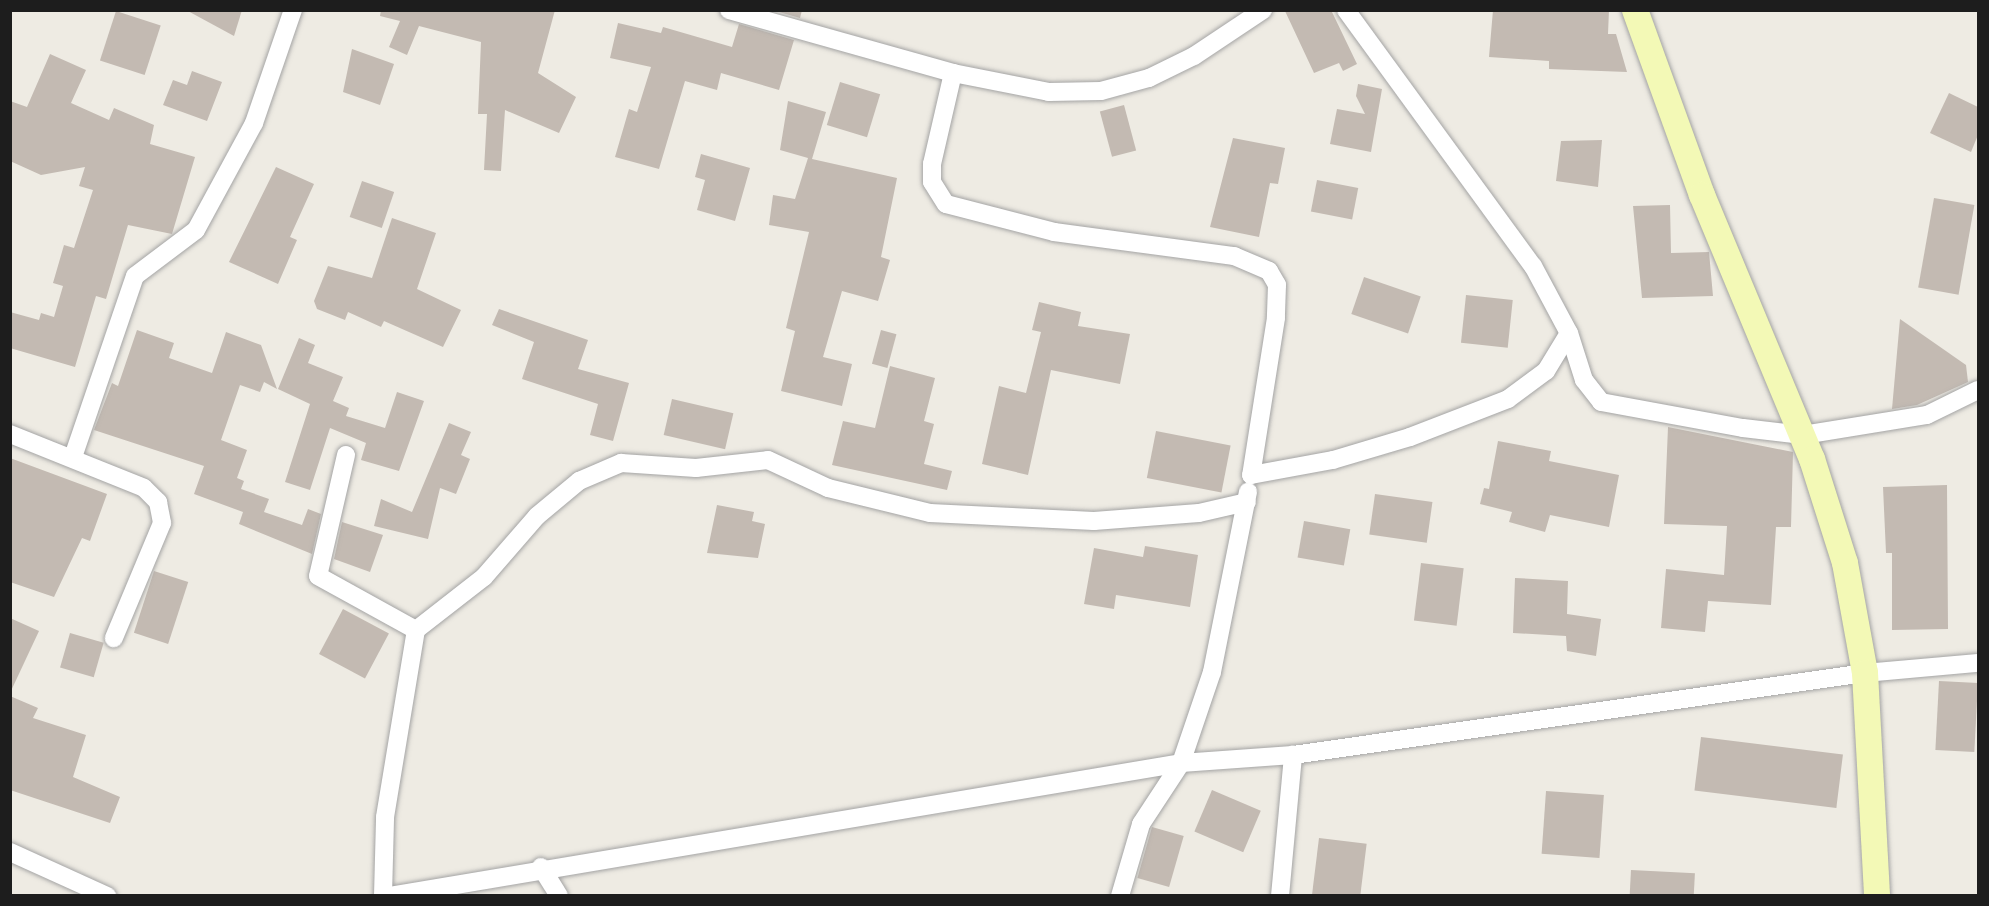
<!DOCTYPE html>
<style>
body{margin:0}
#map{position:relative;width:1989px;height:906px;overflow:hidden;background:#eeebe3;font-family:"Exo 2",sans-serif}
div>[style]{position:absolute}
.building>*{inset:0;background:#c3bab2;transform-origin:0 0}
.roads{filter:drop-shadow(0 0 2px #a4a4a4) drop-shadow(0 0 2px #a4a4a4)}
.street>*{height:18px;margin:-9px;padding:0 9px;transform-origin:9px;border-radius:9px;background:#fff}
.secondary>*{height:26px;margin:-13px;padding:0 13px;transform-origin:13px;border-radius:13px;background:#f3f9b6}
span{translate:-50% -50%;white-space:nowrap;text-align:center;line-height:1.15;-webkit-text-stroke:6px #fff;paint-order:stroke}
.frame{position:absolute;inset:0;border:12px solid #1d1d1d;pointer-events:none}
</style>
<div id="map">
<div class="building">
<i style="clip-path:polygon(186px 10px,242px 10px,234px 36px)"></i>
<i style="clip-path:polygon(381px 10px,555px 10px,538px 73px,576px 97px,559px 133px,505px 110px,501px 171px,484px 170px,487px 114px,478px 114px,481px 42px,419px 26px,407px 55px,389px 47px,400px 21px,380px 16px)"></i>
<i style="clip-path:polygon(772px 10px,802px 10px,800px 18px)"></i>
<i style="clip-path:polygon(1493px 10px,1609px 10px,1608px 34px,1616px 34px,1627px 72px,1549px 69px,1549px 61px,1489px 57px)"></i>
<i style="left:116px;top:11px;width:47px;height:52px;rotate:18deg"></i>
<i style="clip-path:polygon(1285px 11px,1332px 12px,1357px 64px,1343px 71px,1339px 63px,1314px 73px)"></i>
<i style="clip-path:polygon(618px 23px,661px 33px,663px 27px,732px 47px,739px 24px,794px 40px,779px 90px,721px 73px,717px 90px,685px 81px,659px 169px,615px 157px,629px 109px,637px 112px,651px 67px,610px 58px)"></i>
<i style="clip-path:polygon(352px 49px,394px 64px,380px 105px,343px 92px)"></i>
<i style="clip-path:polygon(50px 54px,86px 70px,71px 103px,109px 120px,114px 108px,154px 125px,150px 144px,195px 157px,172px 234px,128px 225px,106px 299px,96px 296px,75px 367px,10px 348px,10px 312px,39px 320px,41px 313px,54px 317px,63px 286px,53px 283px,64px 245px,74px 248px,93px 190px,79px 186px,85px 167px,41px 175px,10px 161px,10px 101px,27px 107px)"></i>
<i style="clip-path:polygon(192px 71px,222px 82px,207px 121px,163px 105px,173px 80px,187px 85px)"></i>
<i style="left:840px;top:82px;width:42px;height:45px;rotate:17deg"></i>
<i style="clip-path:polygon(1358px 84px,1382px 89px,1371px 152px,1330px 144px,1337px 109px,1365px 114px,1356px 96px)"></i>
<i style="clip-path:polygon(1949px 93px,1978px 107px,1978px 135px,1971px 152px,1930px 133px)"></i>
<i style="clip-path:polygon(788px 101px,826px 112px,812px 159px,897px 178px,881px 257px,890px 260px,878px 301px,842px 291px,823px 357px,852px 364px,842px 406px,781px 391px,795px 331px,786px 328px,809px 232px,769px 225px,773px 195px,795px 199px,808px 158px,780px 150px)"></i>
<i style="left:1124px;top:105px;width:47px;height:25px;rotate:75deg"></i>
<i style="clip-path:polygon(1233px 138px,1285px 148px,1278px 184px,1270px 183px,1259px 237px,1210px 227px)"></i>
<i style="clip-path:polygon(1602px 140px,1598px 187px,1556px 181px,1561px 141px)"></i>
<i style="clip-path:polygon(701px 154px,750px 168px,735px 221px,697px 210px,705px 180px,695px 177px)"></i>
<i style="clip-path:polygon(276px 167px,314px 184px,290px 237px,297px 240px,278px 284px,229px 262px)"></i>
<i style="left:1317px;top:180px;width:42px;height:32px;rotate:11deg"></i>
<i style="left:362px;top:181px;width:34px;height:38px;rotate:19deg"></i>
<i style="left:1934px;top:198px;width:41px;height:91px;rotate:10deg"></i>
<i style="clip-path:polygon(1670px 205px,1671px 253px,1709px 252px,1713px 296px,1642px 298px,1633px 206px)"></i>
<i style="clip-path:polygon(392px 218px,436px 233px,417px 289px,461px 310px,443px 347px,384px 321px,381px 327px,348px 312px,345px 320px,317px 309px,314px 301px,328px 266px,372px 278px)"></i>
<i style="left:1364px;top:277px;width:60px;height:39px;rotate:19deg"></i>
<i style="left:1466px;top:295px;width:47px;height:48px;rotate:6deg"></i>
<i style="clip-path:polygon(1039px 302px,1081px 312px,1078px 326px,1130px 334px,1120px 384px,1051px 370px,1028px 475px,982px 464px,999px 386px,1026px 393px,1041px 332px,1032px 330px)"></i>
<i style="clip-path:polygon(499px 309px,588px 340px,578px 369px,629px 383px,613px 441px,590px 435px,598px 404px,522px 379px,534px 342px,492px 325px)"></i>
<i style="clip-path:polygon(1900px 319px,1966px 365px,1968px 382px,1917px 405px,1892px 409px)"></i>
<i style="clip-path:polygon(137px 330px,174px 343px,169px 358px,212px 373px,226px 332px,261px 345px,277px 389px,264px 382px,260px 392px,240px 385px,221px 440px,247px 450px,237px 478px,244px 481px,241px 489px,269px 499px,264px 512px,302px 525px,308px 509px,321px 514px,312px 554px,239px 524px,243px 512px,194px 494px,204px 466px,94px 430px,112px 383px,118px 386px)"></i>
<i style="left:881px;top:330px;width:16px;height:35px;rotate:15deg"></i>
<i style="clip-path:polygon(299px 338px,315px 345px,308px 363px,343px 377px,333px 401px,349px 408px,346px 416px,385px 428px,397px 392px,424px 401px,399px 471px,361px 460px,366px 443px,330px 428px,310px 490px,285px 482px,310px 404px,278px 389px)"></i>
<i style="clip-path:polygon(890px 366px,935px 378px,924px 421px,934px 424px,924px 464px,952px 471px,947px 490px,832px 465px,843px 421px,875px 428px)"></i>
<i style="left:672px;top:399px;width:63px;height:37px;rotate:13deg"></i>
<i style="clip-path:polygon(449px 423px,471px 432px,461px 455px,470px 459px,456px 494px,440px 488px,428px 539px,374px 526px,381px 499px,412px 512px)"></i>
<i style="clip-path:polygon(1668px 427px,1793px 452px,1791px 527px,1776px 527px,1771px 605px,1708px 601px,1705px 632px,1661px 628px,1666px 569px,1724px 575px,1727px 526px,1664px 524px)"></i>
<i style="left:1156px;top:431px;width:76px;height:48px;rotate:11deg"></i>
<i style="clip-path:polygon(1498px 441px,1551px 451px,1549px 461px,1619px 475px,1609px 527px,1550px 515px,1545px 532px,1509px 522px,1512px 512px,1480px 504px,1484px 488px,1489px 489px)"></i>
<i style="clip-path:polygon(10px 458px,107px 494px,90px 541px,82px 538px,54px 597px,10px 582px)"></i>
<i style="clip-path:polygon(1947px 485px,1948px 629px,1892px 630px,1892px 553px,1886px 553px,1883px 487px)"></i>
<i style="left:1375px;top:494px;width:58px;height:41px;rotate:8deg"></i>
<i style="clip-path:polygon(717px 505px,754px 512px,752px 521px,765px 524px,758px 558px,707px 553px)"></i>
<i style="left:1304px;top:521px;width:47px;height:37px;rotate:10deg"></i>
<i style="clip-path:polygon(342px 522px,383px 535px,370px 572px,334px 559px)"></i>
<i style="clip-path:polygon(1145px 546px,1198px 555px,1190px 607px,1116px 595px,1114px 609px,1084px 604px,1094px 548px,1143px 557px)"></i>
<i style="left:1421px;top:563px;width:43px;height:58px;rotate:7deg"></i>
<i style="left:154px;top:571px;width:36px;height:65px;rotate:18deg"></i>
<i style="clip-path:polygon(1515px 578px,1568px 581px,1567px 614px,1601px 619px,1596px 656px,1567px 651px,1566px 636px,1513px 633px)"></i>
<i style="left:343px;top:609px;width:52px;height:51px;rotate:28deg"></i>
<i style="clip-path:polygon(10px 618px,39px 631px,10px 693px)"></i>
<i style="left:70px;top:633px;width:35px;height:36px;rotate:16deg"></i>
<i style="left:1939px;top:681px;width:39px;height:69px;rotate:3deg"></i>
<i style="clip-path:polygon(10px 696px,38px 708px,33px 718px,86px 735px,73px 777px,120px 797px,110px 823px,10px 790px)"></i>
<i style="left:1701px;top:737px;width:143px;height:54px;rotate:7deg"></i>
<i style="left:1212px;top:790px;width:53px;height:45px;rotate:23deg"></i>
<i style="left:1546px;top:791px;width:58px;height:63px;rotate:4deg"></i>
<i style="left:1152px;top:827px;width:33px;height:53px;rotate:16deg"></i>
<i style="left:1319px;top:838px;width:48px;height:58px;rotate:7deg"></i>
<i style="left:1631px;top:870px;width:64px;height:26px;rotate:3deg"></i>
</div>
<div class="roads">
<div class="street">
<i style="left:729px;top:10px;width:233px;rotate:15.7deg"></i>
<i style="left:953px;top:73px;width:93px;rotate:103deg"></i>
<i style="left:932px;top:164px;width:18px;rotate:90deg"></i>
<i style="left:932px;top:182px;width:26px;rotate:58deg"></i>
<i style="left:946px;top:204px;width:112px;rotate:14.5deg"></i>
<i style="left:1054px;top:232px;width:182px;rotate:7.6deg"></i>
<i style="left:1234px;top:256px;width:38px;rotate:23deg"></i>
<i style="left:1269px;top:271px;width:16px;rotate:60deg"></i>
<i style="left:1277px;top:285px;width:33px;rotate:92deg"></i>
<i style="left:1276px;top:318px;width:159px;rotate:99deg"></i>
<i style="left:1251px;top:475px;width:83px;rotate:-10.4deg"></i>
<i style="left:1333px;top:460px;width:80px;rotate:-16.6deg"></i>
<i style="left:1410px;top:437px;width:105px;rotate:-21.2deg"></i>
<i style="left:1508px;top:399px;width:47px;rotate:-36.4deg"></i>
<i style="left:1546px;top:371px;width:44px;rotate:-58.8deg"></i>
<i style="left:1569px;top:333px;width:49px;rotate:72.3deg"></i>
<i style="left:1584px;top:380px;width:28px;rotate:52deg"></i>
<i style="left:1601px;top:402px;width:144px;rotate:10.4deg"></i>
<i style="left:1743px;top:428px;width:60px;rotate:6.7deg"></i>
<i style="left:1803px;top:435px;width:126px;rotate:-9.2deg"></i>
<i style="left:1927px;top:415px;width:57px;rotate:-26.1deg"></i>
<i style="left:1346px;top:10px;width:317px;rotate:53.9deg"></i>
<i style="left:1533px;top:266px;width:76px;rotate:61.8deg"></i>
<i style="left:953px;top:73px;width:98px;rotate:11.2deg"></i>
<i style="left:1049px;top:92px;width:52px;rotate:-1.1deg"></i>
<i style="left:1101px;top:91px;width:50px;rotate:-15.2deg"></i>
<i style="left:1149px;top:78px;width:50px;rotate:-26.1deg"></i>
<i style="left:1194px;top:56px;width:83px;rotate:-33.7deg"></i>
<i style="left:10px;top:434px;width:144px;rotate:21.9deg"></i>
<i style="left:144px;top:488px;width:20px;rotate:45deg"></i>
<i style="left:158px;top:502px;width:21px;rotate:79deg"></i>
<i style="left:162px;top:523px;width:125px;rotate:112.7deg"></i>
<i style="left:346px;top:455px;width:124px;rotate:103deg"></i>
<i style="left:318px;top:576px;width:112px;rotate:28.9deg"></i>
<i style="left:73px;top:457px;width:191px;rotate:-71.1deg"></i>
<i style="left:135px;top:276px;width:76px;rotate:-37deg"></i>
<i style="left:196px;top:230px;width:122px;rotate:-61.5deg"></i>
<i style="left:254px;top:123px;width:120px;rotate:-71deg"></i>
<i style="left:10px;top:852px;width:107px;rotate:24.4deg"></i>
<i style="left:541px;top:867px;width:34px;rotate:58deg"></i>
<i style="left:383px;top:896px;width:79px;rotate:-88.5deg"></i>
<i style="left:385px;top:817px;width:190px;rotate:-80.6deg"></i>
<i style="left:416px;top:630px;width:86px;rotate:-37.9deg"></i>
<i style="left:484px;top:577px;width:81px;rotate:-49deg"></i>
<i style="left:537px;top:516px;width:55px;rotate:-39.8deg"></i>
<i style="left:579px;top:481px;width:46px;rotate:-23.2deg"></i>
<i style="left:621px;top:463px;width:75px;rotate:3.8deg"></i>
<i style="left:696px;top:468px;width:72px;rotate:-6.3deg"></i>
<i style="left:768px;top:460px;width:66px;rotate:25deg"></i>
<i style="left:828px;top:488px;width:105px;rotate:13.8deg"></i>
<i style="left:930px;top:513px;width:164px;rotate:2.8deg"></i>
<i style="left:1094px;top:521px;width:105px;rotate:-4.4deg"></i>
<i style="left:1199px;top:513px;width:49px;rotate:-12.9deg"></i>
<i style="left:390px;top:896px;width:802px;rotate:-9.54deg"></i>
<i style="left:1181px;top:763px;width:112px;rotate:-4.1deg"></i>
<i style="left:1293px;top:755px;width:578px;rotate:-8.16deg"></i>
<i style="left:1865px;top:673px;width:113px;rotate:-5.1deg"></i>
<i style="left:1120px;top:896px;width:75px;rotate:-73.7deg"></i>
<i style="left:1141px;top:824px;width:73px;rotate:-56.7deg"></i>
<i style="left:1181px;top:763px;width:96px;rotate:-71.2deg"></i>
<i style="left:1212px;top:672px;width:184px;rotate:-78.7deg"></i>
<i style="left:1280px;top:896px;width:142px;rotate:-84.7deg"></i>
</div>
<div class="secondary">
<i style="left:1635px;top:10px;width:197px;rotate:70.1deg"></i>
<i style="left:1702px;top:195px;width:286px;rotate:67.4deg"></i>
<i style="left:1812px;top:459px;width:109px;rotate:72.4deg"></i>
<i style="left:1845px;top:563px;width:112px;rotate:79.7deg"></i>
<i style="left:1865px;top:673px;width:223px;rotate:86.9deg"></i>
</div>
</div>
<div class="frame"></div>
</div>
